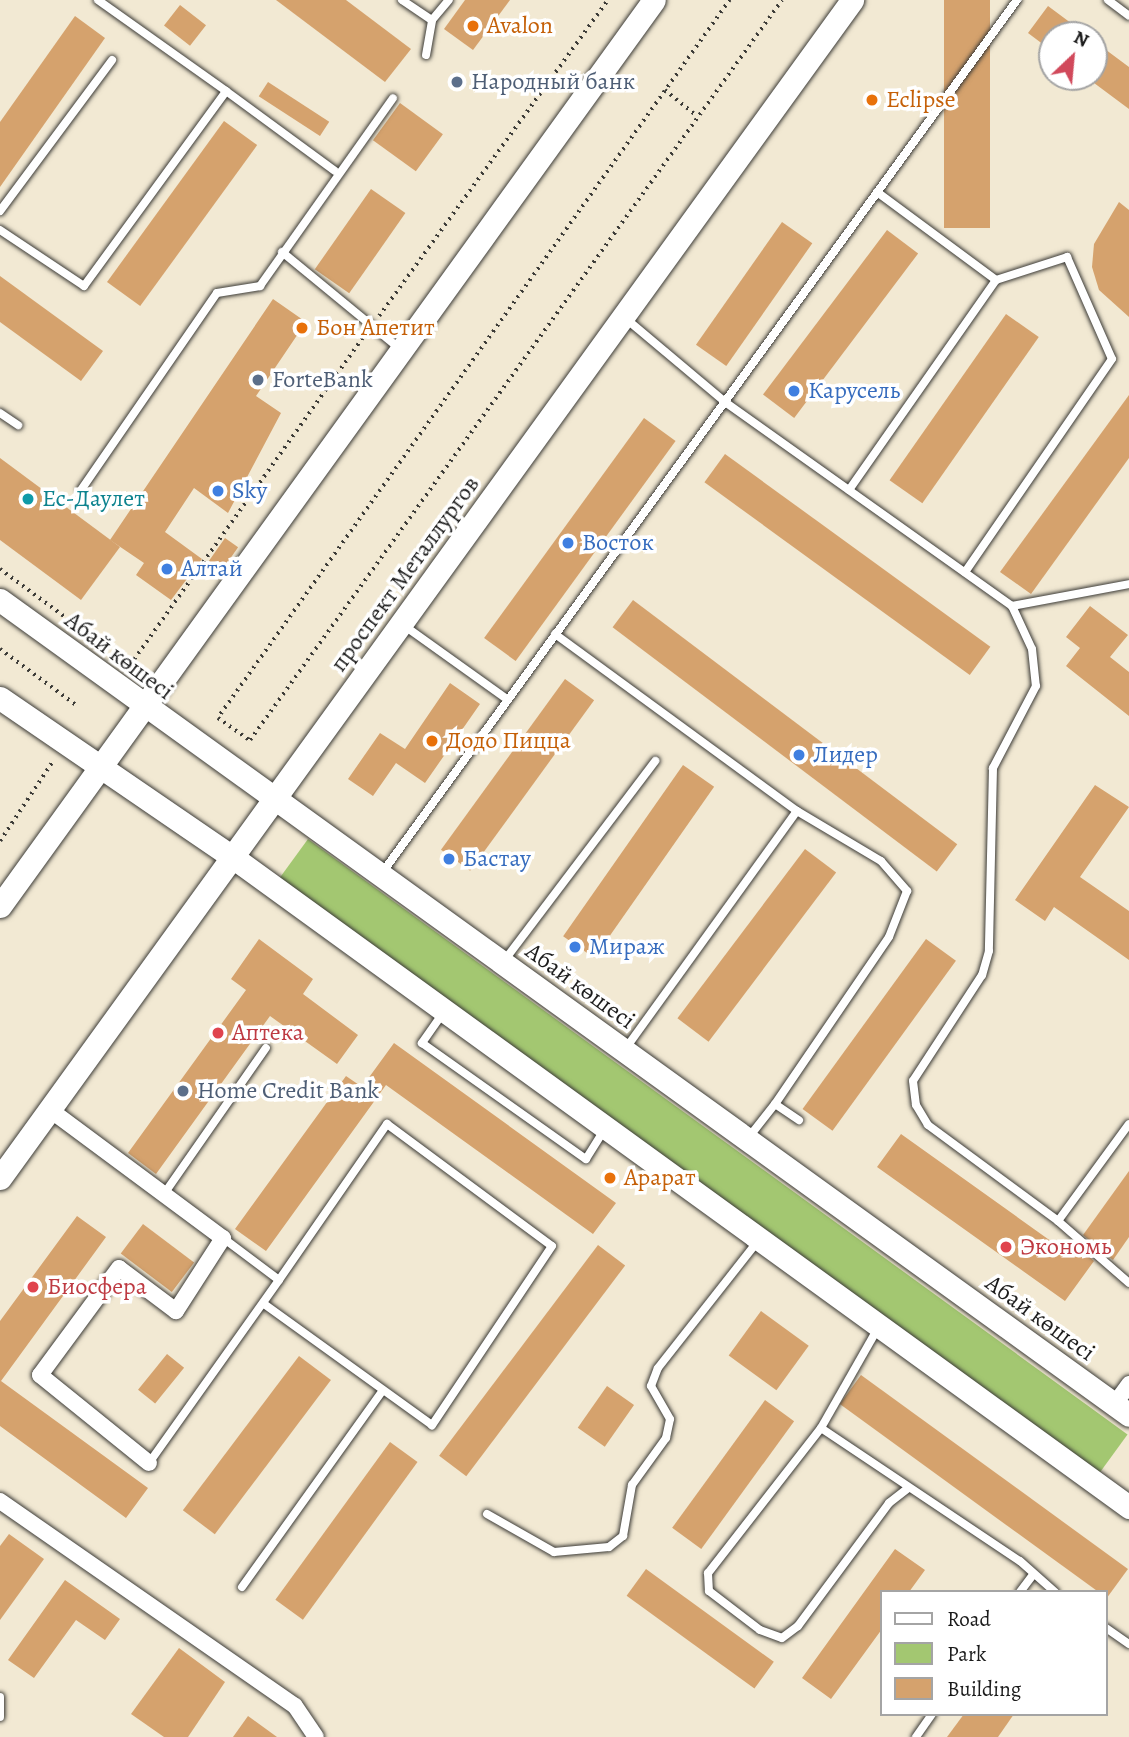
<!DOCTYPE html>
<meta charset="utf-8">
<style>
body{margin:0}
#map{position:relative;width:1129px;height:1737px;overflow:hidden;background:#f2e9d3;font-family:Alegreya,serif}
div>[style]{position:absolute}
.green>*{inset:0;background:#a3c771;transform-origin:0 0}
.building>*{inset:0;background:#d5a26d;transform-origin:0 0}
.path>*{height:3.5px;margin-top:-1.75px;transform-origin:0;background:repeating-linear-gradient(90deg,#3c3b37 0 2px,transparent 0 7px)}
.roads{filter:drop-shadow(0 0 2px #3c3b37) drop-shadow(0 0 2px #3c3b37)}
.lane>*{height:8px;margin:-4px;padding:0 4px;transform-origin:4px;border-radius:4px;background:#fff}
.street>*{height:16px;margin:-8px;padding:0 8px;transform-origin:8px;border-radius:8px;background:#fff}
.secondary>*{height:23px;margin:-11.5px;padding:0 11.5px;transform-origin:11.5px;border-radius:11.5px;background:#fff}
.dots>*{width:19px;height:19px;translate:-50% -50%;box-sizing:border-box;border:4px solid #fff;border-radius:50%}
span{translate:-50% -50%;white-space:nowrap;text-align:center;line-height:1.15;-webkit-text-stroke:7px #fff;paint-order:stroke}
.food-label{font-size:24px;color:#c56008}
.left{translate:0 -50%;text-align:left}
.service-label{font-size:24px;color:#4e5e75}
.shop-label{font-size:24px;color:#366cbe}
.culture-label{font-size:24px;color:#0d838f}
.street-label{font-size:24px;color:#1c1c1c}
.health-label{font-size:24px;color:#be3a42}
.legend{position:absolute;left:880px;top:1590px;width:228px;height:126px;box-sizing:border-box;background:#fff;border:2px solid #a4a4a4;margin:0;padding:9px 12px;list-style:none;font-size:21px;color:#1c1c1c}
.legend li{display:flex;align-items:center;gap:14px;height:35px}
.legend b{width:35px;border:2px solid #a4a4a4}
.north{position:absolute;left:1038px;top:21px;width:70px;height:70px;box-sizing:border-box;background:#fff;border:2px solid #a4a4a4;border-radius:50%;rotate:26deg;font-size:19px;font-weight:700;line-height:28px;text-align:center;color:#1c1c1c}
.north::after{content:'';display:block;margin:auto;width:24px;height:32px;background:#d1495b;clip-path:polygon(50% 0,100% 100%,50% 72%,0 100%)}
</style>
<div id="map">
<div class="green">
<i style="left:308px;top:839px;width:1013px;height:48px;rotate:36deg"></i>
</div>
<div class="building">
<i style="clip-path:polygon(276px 0,346px 0,411px 49px,385px 82px)"></i>
<i style="clip-path:polygon(465px 0,510px 0,473px 50px,444px 29px)"></i>
<i style="left:944px;top:0;width:46px;height:228px"></i>
<i style="left:180px;top:5px;width:33px;height:26px;rotate:38deg"></i>
<i style="clip-path:polygon(1048px 6px,1087px 35px,1052px 35px,1052px 51px,1028px 33px)"></i>
<i style="clip-path:polygon(75px 16px,105px 38px,0 187px,0 122px)"></i>
<i style="clip-path:polygon(1094px 41px,1129px 67px,1129px 109px,1086px 77px,1094px 77px)"></i>
<i style="left:268px;top:82px;width:73px;height:17px;rotate:33deg"></i>
<i style="left:400px;top:103px;width:53px;height:46px;rotate:36deg"></i>
<i style="left:224px;top:121px;width:41px;height:199px;rotate:36deg"></i>
<i style="left:371px;top:189px;width:42px;height:98px;rotate:35deg"></i>
<i style="clip-path:polygon(1119px 202px,1129px 210px,1129px 317px,1099px 290px,1092px 267px,1094px 244px)"></i>
<i style="left:782px;top:222px;width:37px;height:150px;rotate:35deg"></i>
<i style="left:887px;top:230px;width:39px;height:206px;rotate:37deg"></i>
<i style="clip-path:polygon(0 276px,103px 351px,81px 381px,0 322px)"></i>
<i style="clip-path:polygon(273px 299px,306px 322px,256px 396px,281px 413px,228px 513px,194px 488px,165px 532px,202px 559px,171px 600px,136px 575px,144px 563px,110px 540px)"></i>
<i style="left:1006px;top:314px;width:40px;height:203px;rotate:35deg"></i>
<i style="clip-path:polygon(1129px 395px,1129px 458px,1031px 594px,1000px 572px)"></i>
<i style="left:644px;top:418px;width:39px;height:272px;rotate:36deg"></i>
<i style="left:725px;top:454px;width:328px;height:35px;rotate:36deg"></i>
<i style="clip-path:polygon(0 458px,120px 547px,81px 600px,0 540px)"></i>
<i style="left:225px;top:538px;width:16px;height:37px;rotate:35deg"></i>
<i style="left:633px;top:600px;width:406px;height:34px;rotate:37deg"></i>
<i style="clip-path:polygon(1090px 606px,1128px 635px,1110px 657px,1129px 672px,1129px 716px,1066px 666px,1080px 648px,1066px 637px)"></i>
<i style="left:565px;top:679px;width:36px;height:211px;rotate:36deg"></i>
<i style="clip-path:polygon(450px 683px,480px 704px,425px 783px,396px 763px,373px 796px,348px 779px,380px 733px,405px 749px)"></i>
<i style="left:683px;top:765px;width:38px;height:209px;rotate:35deg"></i>
<i style="clip-path:polygon(1095px 785px,1129px 807px,1080px 877px,1129px 911px,1129px 960px,1054px 907px,1045px 921px,1015px 900px)"></i>
<i style="left:805px;top:849px;width:39px;height:212px;rotate:37deg"></i>
<i style="clip-path:polygon(259px 939px,313px 979px,303px 994px,358px 1035px,337px 1064px,270px 1016px,156px 1174px,128px 1153px,246px 990px,231px 979px)"></i>
<i style="left:926px;top:939px;width:37px;height:210px;rotate:36deg"></i>
<i style="clip-path:polygon(394px 1043px,616px 1203px,593px 1234px,386px 1085px,266px 1251px,235px 1229px,346px 1076px,362px 1087px)"></i>
<i style="clip-path:polygon(901px 1134px,1069px 1254px,1076px 1245px,1094px 1261px,1065px 1301px,877px 1167px)"></i>
<i style="clip-path:polygon(1129px 1171px,1129px 1237px,1113px 1260px,1083px 1235px)"></i>
<i style="clip-path:polygon(77px 1216px,106px 1237px,1px 1381px,148px 1488px,126px 1518px,0 1426px,0 1321px)"></i>
<i style="left:143px;top:1224px;width:64px;height:37px;rotate:37deg"></i>
<i style="left:598px;top:1245px;width:34px;height:264px;rotate:37deg"></i>
<i style="left:761px;top:1311px;width:59px;height:55px;rotate:36deg"></i>
<i style="left:167px;top:1354px;width:22px;height:46px;rotate:39deg"></i>
<i style="left:299px;top:1356px;width:40px;height:193px;rotate:37deg"></i>
<i style="left:861px;top:1375px;width:330px;height:36px;rotate:36deg"></i>
<i style="left:607px;top:1386px;width:33px;height:51px;rotate:35deg"></i>
<i style="left:765px;top:1400px;width:36px;height:158px;rotate:36deg"></i>
<i style="left:390px;top:1442px;width:34px;height:195px;rotate:36deg"></i>
<i style="clip-path:polygon(9px 1534px,44px 1559px,0 1620px,0 1546px)"></i>
<i style="clip-path:polygon(895px 1549px,925px 1570px,909px 1592px,882px 1592px,882px 1629px,831px 1699px,802px 1678px)"></i>
<i style="left:646px;top:1569px;width:158px;height:33px;rotate:36deg"></i>
<i style="clip-path:polygon(65px 1580px,120px 1619px,105px 1640px,76px 1620px,34px 1678px,8px 1660px)"></i>
<i style="clip-path:polygon(179px 1648px,225px 1682px,188px 1737px,164px 1737px,131px 1714px)"></i>
<i style="clip-path:polygon(964px 1714px,1014px 1714px,998px 1737px,947px 1737px)"></i>
<i style="clip-path:polygon(248px 1716px,277px 1737px,233px 1737px)"></i>
</div>
<div class="path">
<i style="left:730px;top:0;width:882px;rotate:125.49deg"></i>
<i style="left:218px;top:718px;width:39px;rotate:35deg"></i>
<i style="left:250px;top:740px;width:911px;rotate:-54.29deg"></i>
<i style="left:665px;top:90px;width:41px;rotate:39.1deg"></i>
<i style="left:379px;top:316px;width:390px;rotate:-54.1deg"></i>
<i style="left:0;top:569px;width:162px;rotate:36.4deg"></i>
<i style="left:130px;top:665px;width:404px;rotate:-54.6deg"></i>
<i style="left:0;top:649px;width:94px;rotate:36.4deg"></i>
<i style="left:0;top:841px;width:96px;rotate:-56.5deg"></i>
</div>
<div class="roads">
<div class="lane">
<i style="left:98px;top:0;width:157px;rotate:35.4deg"></i>
<i style="left:402px;top:0;width:36px;rotate:34deg"></i>
<i style="left:432px;top:20px;width:26px;rotate:-50deg"></i>
<i style="left:1108px;top:0;width:26px;rotate:37deg"></i>
<i style="left:426px;top:55px;width:36px;rotate:-80deg"></i>
<i style="left:877px;top:192px;width:148px;rotate:36.5deg"></i>
<i style="left:996px;top:280px;width:75px;rotate:-17.9deg"></i>
<i style="left:1067px;top:257px;width:111px;rotate:66.2deg"></i>
<i style="left:1112px;top:359px;width:259px;rotate:124.6deg"></i>
<i style="left:0;top:211px;width:188px;rotate:-53.4deg"></i>
<i style="left:0;top:230px;width:101px;rotate:33.7deg"></i>
<i style="left:84px;top:286px;width:241px;rotate:-53.9deg"></i>
<i style="left:226px;top:91px;width:135px;rotate:36.3deg"></i>
<i style="left:282px;top:252px;width:151px;rotate:39.4deg"></i>
<i style="left:625px;top:318px;width:131px;rotate:40deg"></i>
<i style="left:725px;top:402px;width:352px;rotate:35.4deg"></i>
<i style="left:1012px;top:606px;width:119px;rotate:-10.6deg"></i>
<i style="left:0;top:413px;width:22px;rotate:34deg"></i>
<i style="left:81px;top:490px;width:239px;rotate:-55.4deg"></i>
<i style="left:217px;top:293px;width:44px;rotate:-9.2deg"></i>
<i style="left:260px;top:286px;width:230px;rotate:-54.7deg"></i>
<i style="left:849px;top:490px;width:256px;rotate:-55deg"></i>
<i style="left:1012px;top:606px;width:47px;rotate:65.1deg"></i>
<i style="left:1032px;top:649px;width:37px;rotate:84deg"></i>
<i style="left:1036px;top:686px;width:93px;rotate:117.7deg"></i>
<i style="left:993px;top:768px;width:183px;rotate:91.3deg"></i>
<i style="left:989px;top:951px;width:25px;rotate:106deg"></i>
<i style="left:982px;top:975px;width:126px;rotate:123.1deg"></i>
<i style="left:913px;top:1081px;width:24px;rotate:83deg"></i>
<i style="left:916px;top:1105px;width:23px;rotate:59deg"></i>
<i style="left:928px;top:1125px;width:162px;rotate:36.4deg"></i>
<i style="left:1058px;top:1221px;width:94px;rotate:41.1deg"></i>
<i style="left:402px;top:624px;width:130px;rotate:35.6deg"></i>
<i style="left:555px;top:634px;width:300px;rotate:36.2deg"></i>
<i style="left:797px;top:811px;width:98px;rotate:30.8deg"></i>
<i style="left:881px;top:861px;width:40px;rotate:49deg"></i>
<i style="left:907px;top:891px;width:49px;rotate:111.4deg"></i>
<i style="left:889px;top:937px;width:202px;rotate:124.3deg"></i>
<i style="left:382px;top:873px;width:1080px;rotate:-53.97deg"></i>
<i style="left:504px;top:961px;width:251px;rotate:-52.9deg"></i>
<i style="left:443px;top:1013px;width:37px;rotate:125deg"></i>
<i style="left:422px;top:1043px;width:201px;rotate:35.3deg"></i>
<i style="left:586px;top:1159px;width:34px;rotate:-58deg"></i>
<i style="left:626px;top:1048px;width:292px;rotate:-54.2deg"></i>
<i style="left:749px;top:1137px;width:42px;rotate:-51.8deg"></i>
<i style="left:775px;top:1104px;width:29px;rotate:34deg"></i>
<i style="left:164px;top:1194px;width:178px;rotate:-55.1deg"></i>
<i style="left:1058px;top:1221px;width:120px;rotate:-53.8deg"></i>
<i style="left:223px;top:1238px;width:70px;rotate:36.9deg"></i>
<i style="left:279px;top:1280px;width:190px;rotate:-55.3deg"></i>
<i style="left:387px;top:1124px;width:205px;rotate:36.5deg"></i>
<i style="left:552px;top:1246px;width:216px;rotate:123.8deg"></i>
<i style="left:432px;top:1425px;width:207px;rotate:-144.2deg"></i>
<i style="left:878px;top:1328px;width:115px;rotate:119.7deg"></i>
<i style="left:821px;top:1428px;width:239px;rotate:33.8deg"></i>
<i style="left:1020px;top:1561px;width:47px;rotate:41.5deg"></i>
<i style="left:821px;top:1428px;width:184px;rotate:127.9deg"></i>
<i style="left:708px;top:1573px;width:18px;rotate:87deg"></i>
<i style="left:709px;top:1591px;width:64px;rotate:37.4deg"></i>
<i style="left:760px;top:1630px;width:23px;rotate:20deg"></i>
<i style="left:782px;top:1638px;width:20px;rotate:-37deg"></i>
<i style="left:798px;top:1626px;width:153px;rotate:-53.5deg"></i>
<i style="left:889px;top:1503px;width:24px;rotate:-38deg"></i>
<i style="left:149px;top:1463px;width:224px;rotate:-54.6deg"></i>
<i style="left:487px;top:1514px;width:77px;rotate:29.6deg"></i>
<i style="left:554px;top:1552px;width:55px;rotate:-5.2deg"></i>
<i style="left:609px;top:1547px;width:18px;rotate:-38deg"></i>
<i style="left:623px;top:1536px;width:52px;rotate:-80deg"></i>
<i style="left:632px;top:1485px;width:58px;rotate:-54.1deg"></i>
<i style="left:666px;top:1438px;width:19px;rotate:-78deg"></i>
<i style="left:670px;top:1419px;width:38px;rotate:-120deg"></i>
<i style="left:651px;top:1386px;width:19px;rotate:-69deg"></i>
<i style="left:658px;top:1368px;width:162px;rotate:-51.8deg"></i>
<i style="left:242px;top:1587px;width:242px;rotate:-54.4deg"></i>
<i style="left:1020px;top:1592px;width:20px;rotate:-53deg"></i>
<i style="left:1106px;top:1628px;width:28px;rotate:35deg"></i>
<i style="left:0;top:1697px;width:20px;rotate:90deg"></i>
<i style="left:916px;top:1737px;width:28px;rotate:-55deg"></i>
</div>
<div class="street">
<i style="left:49px;top:1109px;width:217px;rotate:36.6deg"></i>
<i style="left:223px;top:1238px;width:87px;rotate:122.8deg"></i>
<i style="left:176px;top:1311px;width:71px;rotate:-143deg"></i>
<i style="left:119px;top:1268px;width:133px;rotate:126.4deg"></i>
<i style="left:40px;top:1375px;width:140px;rotate:38.9deg"></i>
<i style="left:1114px;top:1405px;width:26px;rotate:-54deg"></i>
<i style="left:0;top:1501px;width:359px;rotate:34.8deg"></i>
<i style="left:295px;top:1706px;width:37px;rotate:56deg"></i>
</div>
<div class="secondary">
<i style="left:0;top:600px;width:1392px;rotate:35.82deg"></i>
<i style="left:0;top:698px;width:283px;rotate:34.4deg"></i>
<i style="left:234px;top:858px;width:1106px;rotate:35.95deg"></i>
<i style="left:0;top:906px;width:1117px;rotate:-54.18deg"></i>
<i style="left:0;top:1178px;width:1454px;rotate:-54.12deg"></i>
</div>
</div>
<div class="dots">
<i style="left:473px;top:26px;background:#e8710a"></i>
<i style="left:457px;top:82px;background:#5c6f8a"></i>
<i style="left:872px;top:100px;background:#e8710a"></i>
<i style="left:302px;top:328px;background:#e8710a"></i>
<i style="left:258px;top:380px;background:#5c6f8a"></i>
<i style="left:794px;top:391px;background:#3f7fe0"></i>
<i style="left:218px;top:491px;background:#3f7fe0"></i>
<i style="left:28px;top:499px;background:#0f9aa8"></i>
<i style="left:568px;top:543px;background:#3f7fe0"></i>
<i style="left:167px;top:569px;background:#3f7fe0"></i>
<i style="left:432px;top:741px;background:#e8710a"></i>
<i style="left:799px;top:755px;background:#3f7fe0"></i>
<i style="left:449px;top:859px;background:#3f7fe0"></i>
<i style="left:575px;top:947px;background:#3f7fe0"></i>
<i style="left:218px;top:1033px;background:#e0444e"></i>
<i style="left:183px;top:1091px;background:#5c6f8a"></i>
<i style="left:610px;top:1178px;background:#e8710a"></i>
<i style="left:1006px;top:1247px;background:#e0444e"></i>
<i style="left:33px;top:1287px;background:#e0444e"></i>
</div>
<div class="food-label">
<span class="left" style="left:487px;top:26px">Avalon</span>
<span class="left" style="left:886px;top:100px">Eclipse</span>
<span class="left" style="left:316px;top:328px">Бон Апетит</span>
<span class="left" style="left:446px;top:741px">Додо Пицца</span>
<span class="left" style="left:624px;top:1178px">Арарат</span>
</div>
<div class="service-label">
<span class="left" style="left:471px;top:82px">Народный банк</span>
<span class="left" style="left:272px;top:380px">ForteBank</span>
<span class="left" style="left:197px;top:1091px">Home Credit Bank</span>
</div>
<div class="shop-label">
<span class="left" style="left:808px;top:391px">Карусель</span>
<span class="left" style="left:232px;top:491px">Sky</span>
<span class="left" style="left:582px;top:543px">Восток</span>
<span class="left" style="left:181px;top:569px">Алтай</span>
<span class="left" style="left:813px;top:755px">Лидер</span>
<span class="left" style="left:463px;top:859px">Бастау</span>
<span class="left" style="left:589px;top:947px">Мираж</span>
</div>
<div class="culture-label">
<span class="left" style="left:42px;top:499px">Ес-Даулет</span>
</div>
<div class="street-label">
<span style="left:405px;top:574px;rotate:-54deg">проспект Металлургов</span>
<span style="left:119px;top:656px;rotate:37deg">Абай көшесі</span>
<span style="left:580px;top:986px;rotate:36deg">Абай көшесі</span>
<span style="left:1040px;top:1318px;rotate:36deg">Абай көшесі</span>
</div>
<div class="health-label">
<span class="left" style="left:232px;top:1033px">Аптека</span>
<span class="left" style="left:1020px;top:1247px">Экономь</span>
<span class="left" style="left:47px;top:1287px">Биосфера</span>
</div>
<ul class="legend">
<li><b style="height:9px;background:#fff"></b>Road</li>
<li><b style="height:19px;background:#a3c771"></b>Park</li>
<li><b style="height:19px;background:#d5a26d"></b>Building</li>
</ul>
<div class="north">N</div>
</div>
